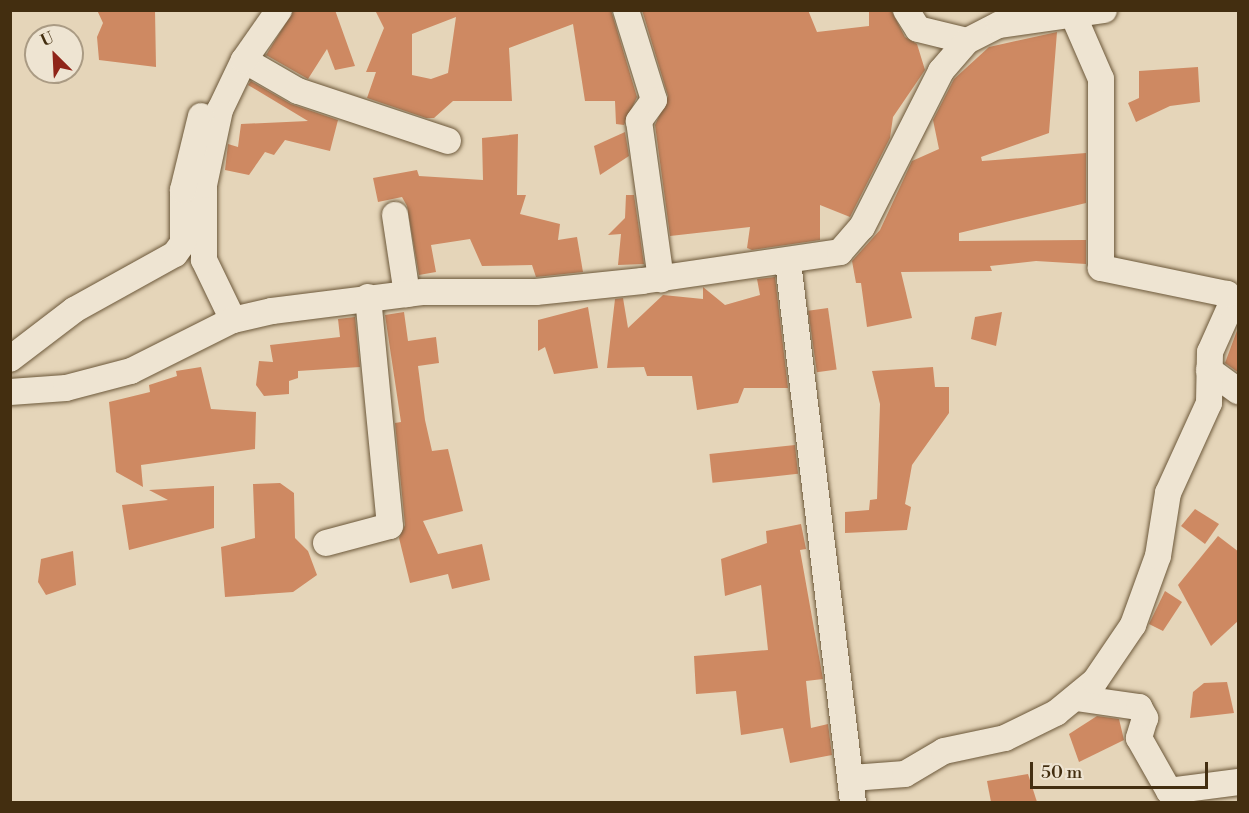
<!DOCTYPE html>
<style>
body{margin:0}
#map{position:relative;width:1249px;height:813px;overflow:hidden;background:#e5d5b9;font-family:"Libre Bodoni",serif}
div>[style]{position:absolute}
.building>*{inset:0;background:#ce8962;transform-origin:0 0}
.roads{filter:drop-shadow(0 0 2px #6c583a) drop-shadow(0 0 2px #6c583a)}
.street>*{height:26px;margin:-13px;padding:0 13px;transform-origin:13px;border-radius:13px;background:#eee4d2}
span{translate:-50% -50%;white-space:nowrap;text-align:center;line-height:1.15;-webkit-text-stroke:4.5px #eee4d2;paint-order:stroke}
.frame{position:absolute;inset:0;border:12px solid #432e10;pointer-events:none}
.north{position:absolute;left:24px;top:24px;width:60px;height:60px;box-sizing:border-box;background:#eee4d2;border:2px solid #aa9b84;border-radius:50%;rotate:336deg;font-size:16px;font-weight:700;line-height:24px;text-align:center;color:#432e10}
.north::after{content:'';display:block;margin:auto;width:21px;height:27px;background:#8f2418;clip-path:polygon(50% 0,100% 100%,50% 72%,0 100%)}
.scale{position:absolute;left:1030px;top:762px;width:178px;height:27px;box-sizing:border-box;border:3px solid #432e10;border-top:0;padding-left:8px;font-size:18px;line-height:21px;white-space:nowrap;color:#432e10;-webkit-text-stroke:4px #eee4d2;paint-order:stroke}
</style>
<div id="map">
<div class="building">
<i style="clip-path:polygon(97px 10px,155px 10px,156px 67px,99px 60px,97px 37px,103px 23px)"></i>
<i style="clip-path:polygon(294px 10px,335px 10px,355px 66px,335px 70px,327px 49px,308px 79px,266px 55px)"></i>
<i style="clip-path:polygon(evenodd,375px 10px,611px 10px,637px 97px,624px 125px,616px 124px,615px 101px,585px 101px,573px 24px,509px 48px,512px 101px,453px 101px,434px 118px,426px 118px,367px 98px,376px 72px,366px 72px,384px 28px,375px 10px,456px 17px,448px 73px,431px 79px,412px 75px,412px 34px,456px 17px)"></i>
<i style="clip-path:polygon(642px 10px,808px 10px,817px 32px,869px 26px,869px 10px,891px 10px,905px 37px,917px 44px,925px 70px,893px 117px,890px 138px,850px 217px,820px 205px,820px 240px,752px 250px,747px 248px,750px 227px,670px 236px,655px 125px,668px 96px)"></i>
<i style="clip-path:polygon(1057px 32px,1049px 133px,981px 157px,982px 161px,1086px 153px,1086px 203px,959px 233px,959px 241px,1086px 240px,1086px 264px,1036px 261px,990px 266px,992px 271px,901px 272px,912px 318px,867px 327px,861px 283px,856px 283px,852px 261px,880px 230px,912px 161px,939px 149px,933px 120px,954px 79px,989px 47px)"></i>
<i style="clip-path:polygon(1198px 67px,1200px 102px,1170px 106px,1136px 122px,1128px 103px,1139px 98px,1139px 71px)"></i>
<i style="clip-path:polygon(251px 81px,291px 104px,338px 120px,330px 151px,285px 140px,274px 155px,265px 152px,249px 175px,225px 170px,228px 144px,238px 147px,241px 124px,308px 121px,248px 85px)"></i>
<i style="clip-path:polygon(625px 132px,629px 156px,600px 175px,594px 146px)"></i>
<i style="clip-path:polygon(518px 134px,517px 195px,526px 195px,520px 214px,560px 224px,558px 240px,577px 237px,583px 272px,536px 277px,532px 265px,482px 266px,470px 239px,431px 245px,436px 272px,419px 275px,407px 206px,402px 197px,378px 202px,373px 178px,417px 170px,419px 176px,483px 180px,482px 138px)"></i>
<i style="clip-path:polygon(626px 195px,634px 195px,644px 264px,618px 265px,621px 234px,608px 235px,625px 218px)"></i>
<i style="clip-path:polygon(775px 277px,788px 388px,744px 388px,738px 403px,697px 410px,692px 376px,647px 376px,644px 367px,607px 368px,615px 299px,623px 298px,628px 328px,663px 295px,703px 299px,703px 287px,725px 305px,760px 295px,757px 279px)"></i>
<i style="clip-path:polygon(588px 307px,598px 368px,554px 374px,545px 347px,538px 351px,538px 320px)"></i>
<i style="left:828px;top:308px;width:62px;height:20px;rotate:82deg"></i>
<i style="clip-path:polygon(404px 312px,408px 341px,436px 337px,439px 363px,418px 366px,425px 420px,432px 451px,448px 449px,463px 511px,423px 521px,438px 554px,482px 544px,490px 580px,452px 589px,448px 574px,410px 583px,399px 538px,405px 525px,395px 423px,401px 422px,385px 315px)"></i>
<i style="clip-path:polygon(1002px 312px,996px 346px,971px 339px,975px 317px)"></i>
<i style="clip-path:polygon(355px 317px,360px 367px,298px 371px,298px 378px,289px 381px,289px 394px,264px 396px,256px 385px,259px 361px,273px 362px,270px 345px,340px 337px,338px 319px)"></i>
<i style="clip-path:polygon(1239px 325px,1239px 373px,1225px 363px)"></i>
<i style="clip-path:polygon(201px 367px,211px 409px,256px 412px,255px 449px,141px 465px,143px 487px,116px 472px,109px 402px,150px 392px,149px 385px,177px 376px,176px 371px)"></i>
<i style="clip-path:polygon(933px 367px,935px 387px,949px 387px,949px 413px,912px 465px,905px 504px,911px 507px,907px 530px,845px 533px,845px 512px,869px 510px,870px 500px,877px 499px,880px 404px,872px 371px)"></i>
<i style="left:795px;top:445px;width:29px;height:86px;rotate:84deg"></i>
<i style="clip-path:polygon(280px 483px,294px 493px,295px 538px,308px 551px,317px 575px,293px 592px,225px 597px,221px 547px,255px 538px,253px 484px)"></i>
<i style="clip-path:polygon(214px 486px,214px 528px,129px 550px,122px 505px,168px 500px,149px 490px)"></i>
<i style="clip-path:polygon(1195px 509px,1219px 524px,1205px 544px,1181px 526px)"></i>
<i style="clip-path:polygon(801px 524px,806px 549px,800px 550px,823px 679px,806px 681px,811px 728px,828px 724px,832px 755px,790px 763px,783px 728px,741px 735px,736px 691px,696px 694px,694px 656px,768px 650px,761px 585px,725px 596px,721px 559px,767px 543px,766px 531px)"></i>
<i style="clip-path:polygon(1218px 536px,1239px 552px,1239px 620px,1211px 646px,1178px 585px)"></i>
<i style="clip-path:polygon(73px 551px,76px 585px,46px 595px,38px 582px,41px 559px)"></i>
<i style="clip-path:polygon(1165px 591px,1182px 602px,1163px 631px,1149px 624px)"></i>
<i style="clip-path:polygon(1227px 682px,1234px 713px,1190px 718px,1193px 692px,1204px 683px)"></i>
<i style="clip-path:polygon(1097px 716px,1119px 719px,1124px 740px,1079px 762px,1069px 734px)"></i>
<i style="clip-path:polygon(1028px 774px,1037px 802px,991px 802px,987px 781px)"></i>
</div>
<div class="roads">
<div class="street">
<i style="left:626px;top:10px;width:94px;rotate:72.7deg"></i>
<i style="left:654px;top:100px;width:26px;rotate:126deg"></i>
<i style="left:639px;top:121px;width:160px;rotate:82.1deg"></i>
<i style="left:906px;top:10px;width:22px;rotate:58deg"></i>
<i style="left:918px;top:29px;width:50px;rotate:13.8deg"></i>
<i style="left:244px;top:60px;width:62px;rotate:29.9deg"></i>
<i style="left:298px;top:91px;width:158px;rotate:18.4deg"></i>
<i style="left:395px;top:215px;width:80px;rotate:81.4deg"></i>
<i style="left:788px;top:262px;width:544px;rotate:83.14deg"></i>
<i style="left:233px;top:320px;width:67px;rotate:-115.8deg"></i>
<i style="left:204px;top:260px;width:75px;rotate:-90deg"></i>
<i style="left:204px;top:185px;width:77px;rotate:-78deg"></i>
<i style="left:220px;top:110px;width:55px;rotate:-64.4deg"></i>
<i style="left:244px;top:60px;width:61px;rotate:-55deg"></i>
<i style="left:10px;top:359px;width:81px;rotate:-37.4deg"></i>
<i style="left:74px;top:310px;width:115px;rotate:-29deg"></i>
<i style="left:175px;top:254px;width:14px;rotate:-54deg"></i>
<i style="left:183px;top:243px;width:53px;rotate:-90deg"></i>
<i style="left:183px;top:190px;width:76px;rotate:-76.3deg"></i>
<i style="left:1209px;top:370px;width:36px;rotate:36deg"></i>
<i style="left:10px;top:392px;width:56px;rotate:-4.1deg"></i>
<i style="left:66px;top:388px;width:67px;rotate:-14.7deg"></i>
<i style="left:131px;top:371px;width:114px;rotate:-26.6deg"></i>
<i style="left:233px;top:320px;width:40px;rotate:-13deg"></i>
<i style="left:272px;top:311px;width:151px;rotate:-7.2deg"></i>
<i style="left:422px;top:292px;width:114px"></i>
<i style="left:536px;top:292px;width:107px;rotate:-5.9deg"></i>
<i style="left:642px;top:281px;width:200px;rotate:-8.3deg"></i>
<i style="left:840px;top:252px;width:33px;rotate:-49deg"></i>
<i style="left:862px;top:227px;width:175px;rotate:-63.1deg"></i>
<i style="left:941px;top:71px;width:40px;rotate:-49deg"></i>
<i style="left:967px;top:41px;width:36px;rotate:-27deg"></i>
<i style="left:999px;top:25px;width:106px;rotate:-8.1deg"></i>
<i style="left:326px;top:543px;width:66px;rotate:-14.9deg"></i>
<i style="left:390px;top:526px;width:230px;rotate:-95.5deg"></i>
<i style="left:1076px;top:698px;width:64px;rotate:8.1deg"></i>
<i style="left:1139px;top:707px;width:13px;rotate:61deg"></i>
<i style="left:1145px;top:718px;width:21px;rotate:107deg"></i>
<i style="left:1139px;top:738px;width:61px;rotate:60.5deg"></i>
<i style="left:1169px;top:791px;width:70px;rotate:-7.4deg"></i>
<i style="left:852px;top:778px;width:53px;rotate:-4.3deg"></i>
<i style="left:905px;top:774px;width:45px;rotate:-30.5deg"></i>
<i style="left:944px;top:751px;width:62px;rotate:-12deg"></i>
<i style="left:1005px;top:738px;width:57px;rotate:-26.1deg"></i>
<i style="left:1056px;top:713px;width:50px;rotate:-39.4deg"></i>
<i style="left:1095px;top:681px;width:68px;rotate:-55.8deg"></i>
<i style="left:1133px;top:625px;width:73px;rotate:-70.1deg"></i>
<i style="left:1158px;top:556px;width:64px;rotate:-81deg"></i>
<i style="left:1168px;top:493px;width:99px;rotate:-65.5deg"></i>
<i style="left:1209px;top:403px;width:51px;rotate:-88.9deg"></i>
<i style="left:1210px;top:352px;width:51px;rotate:-65.9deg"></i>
<i style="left:1231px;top:305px;width:12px;rotate:-110deg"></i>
<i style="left:1227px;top:294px;width:129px;rotate:-168.3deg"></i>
<i style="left:1101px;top:268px;width:189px;rotate:-90deg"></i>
<i style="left:1101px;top:79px;width:75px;rotate:-113.5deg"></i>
</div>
</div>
<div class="frame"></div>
<div class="north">U</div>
<div class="scale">50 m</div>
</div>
